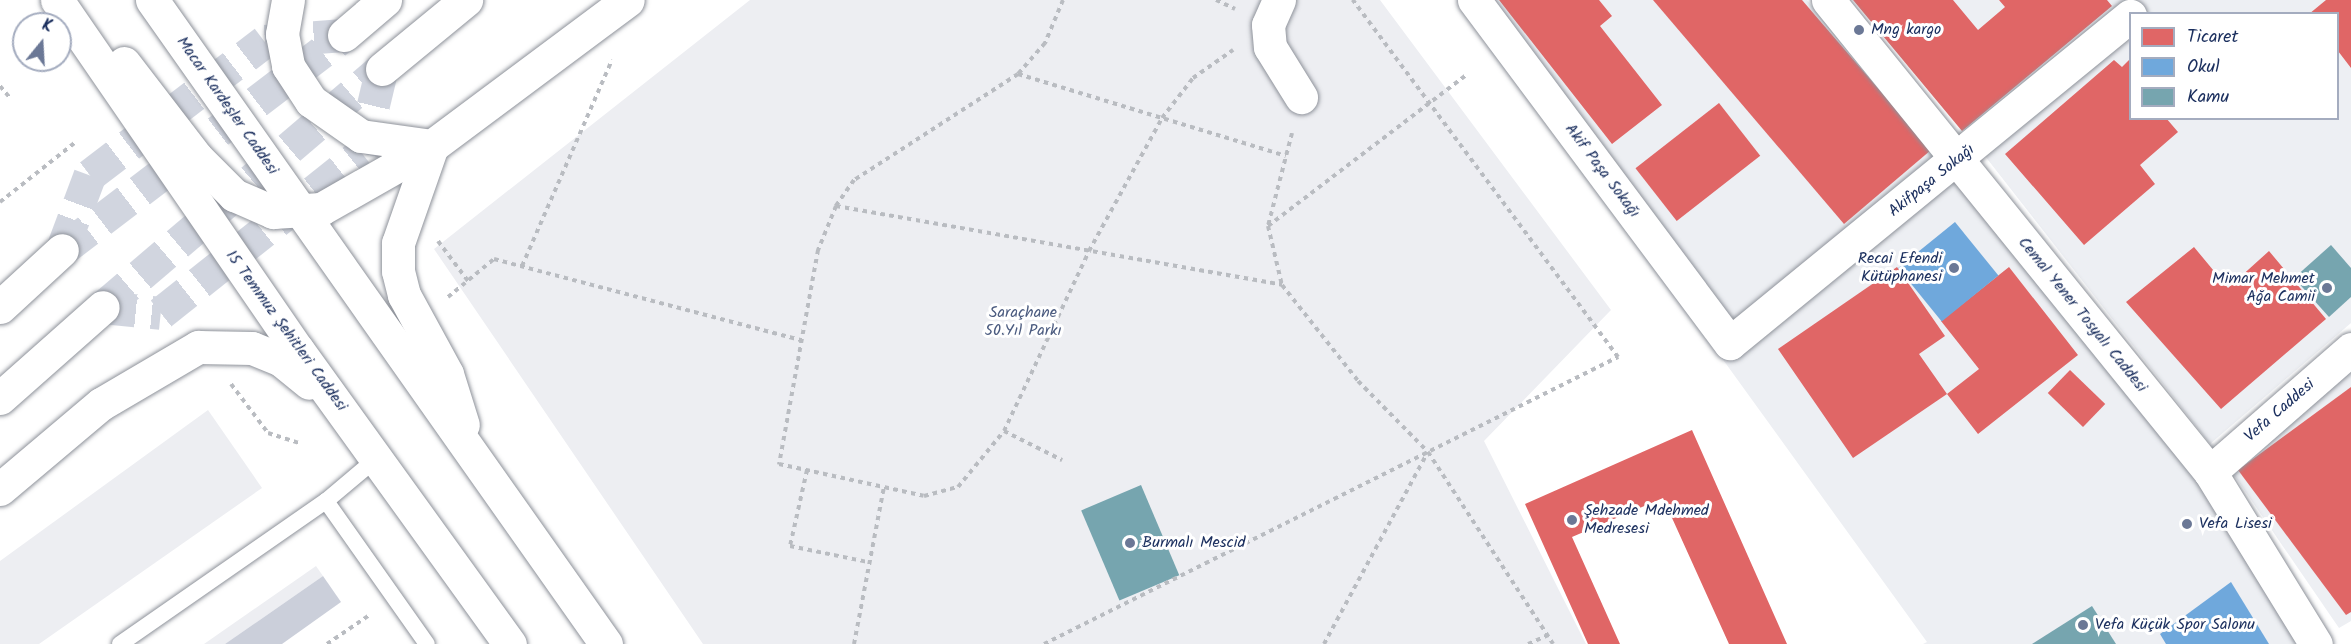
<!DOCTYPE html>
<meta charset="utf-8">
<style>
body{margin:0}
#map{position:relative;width:2351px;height:644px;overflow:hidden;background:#fff;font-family:Kalam,sans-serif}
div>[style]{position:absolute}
.built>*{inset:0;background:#edeff3}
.green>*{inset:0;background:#edeef2}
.water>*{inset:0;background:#cbcfda}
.shops>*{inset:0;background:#e06666;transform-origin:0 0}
.schools>*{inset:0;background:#6fa8dc;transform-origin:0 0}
.public>*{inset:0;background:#76a5af;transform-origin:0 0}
.minor-tunnel>*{height:33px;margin-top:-16.5px;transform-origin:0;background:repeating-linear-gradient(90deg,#d1d5df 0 33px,transparent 0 49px)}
.primary-tunnel>*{height:33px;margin-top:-16.5px;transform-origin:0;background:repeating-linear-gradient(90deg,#d1d5df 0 33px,transparent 0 49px)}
.path>*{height:4px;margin-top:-2px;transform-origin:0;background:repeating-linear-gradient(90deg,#b9bcc1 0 4.5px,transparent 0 9px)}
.roads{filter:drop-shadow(0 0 2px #8e929a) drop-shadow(0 0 2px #8e929a)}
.service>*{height:16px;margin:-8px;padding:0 8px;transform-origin:8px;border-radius:8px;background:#fff}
.minor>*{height:33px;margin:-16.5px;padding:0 16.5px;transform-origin:16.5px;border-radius:16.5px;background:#fff}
.tertiary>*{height:33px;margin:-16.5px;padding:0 16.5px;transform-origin:16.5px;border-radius:16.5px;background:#fff}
.primary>*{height:33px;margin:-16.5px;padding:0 16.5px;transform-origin:16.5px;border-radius:16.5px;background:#fff}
.dots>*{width:16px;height:16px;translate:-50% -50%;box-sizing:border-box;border:3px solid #fff;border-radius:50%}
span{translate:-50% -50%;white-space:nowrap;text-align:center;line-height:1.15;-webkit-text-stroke:6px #fff;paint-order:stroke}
.poi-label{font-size:16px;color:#1b2f5e}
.left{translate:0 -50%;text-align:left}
.right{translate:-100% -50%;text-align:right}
.street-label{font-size:16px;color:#1b2f5e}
.park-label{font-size:16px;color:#4c5c80}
.legend{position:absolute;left:2129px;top:12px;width:210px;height:108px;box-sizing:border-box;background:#fff;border:2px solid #a4acbf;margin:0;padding:8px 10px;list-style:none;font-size:18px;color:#1b2f5e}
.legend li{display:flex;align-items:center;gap:12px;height:30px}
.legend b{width:30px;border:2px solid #a4acbf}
.north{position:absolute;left:12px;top:12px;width:60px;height:60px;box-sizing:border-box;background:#fff;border:2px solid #a4acbf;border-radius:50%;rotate:18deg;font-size:16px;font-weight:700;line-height:24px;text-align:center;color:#1b2f5e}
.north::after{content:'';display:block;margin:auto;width:21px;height:27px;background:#6b7896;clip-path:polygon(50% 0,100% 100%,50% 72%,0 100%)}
</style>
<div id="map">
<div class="built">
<i style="clip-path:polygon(1463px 0,1807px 0,2202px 483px,2303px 644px,1923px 644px,1927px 642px)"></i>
<i style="clip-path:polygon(evenodd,1863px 0,2351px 0,2351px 323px,2210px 444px,1863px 0,2130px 14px,2338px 14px,2338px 118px,2130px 118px,2130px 14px)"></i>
<i style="clip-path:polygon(2351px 369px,2351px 621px,2339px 628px,2232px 472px)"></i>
</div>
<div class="green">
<i style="clip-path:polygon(750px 0,1380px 0,1611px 310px,1484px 441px,1586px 644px,703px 644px,434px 249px)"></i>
<i style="clip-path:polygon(208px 410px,262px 488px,39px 644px,0 644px,0 561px)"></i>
<i style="clip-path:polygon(316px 566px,323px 576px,225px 644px,204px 644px)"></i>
</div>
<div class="water">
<i style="clip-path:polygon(323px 576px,341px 602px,282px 644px,225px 644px)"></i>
</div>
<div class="shops">
<i style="clip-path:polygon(1499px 0,1599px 0,1612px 16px,1600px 26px,1662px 105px,1612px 144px)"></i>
<i style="clip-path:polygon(1653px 0,1802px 0,1931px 150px,1844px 224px)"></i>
<i style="clip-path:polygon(1853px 0,1953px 0,1978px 30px,2005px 7px,1999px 0,2107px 0,2112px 6px,1962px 131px)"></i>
<i style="clip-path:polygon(2326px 0,2351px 0,2351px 68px,2338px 51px,2338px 14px,2309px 14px)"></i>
<i style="clip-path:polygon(2130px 59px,2130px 118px,2166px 118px,2178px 132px,2140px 165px,2155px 184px,2084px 245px,2005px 154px,2114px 60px,2122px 67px)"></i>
<i style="left:1719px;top:103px;width:67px;height:106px;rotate:52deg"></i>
<i style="clip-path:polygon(2194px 247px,2228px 288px,2269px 251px,2326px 319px,2221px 409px,2126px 302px)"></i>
<i style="clip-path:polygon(1897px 267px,1945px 336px,1919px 354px,1947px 394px,1853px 458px,1778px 349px)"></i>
<i style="clip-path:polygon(2009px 267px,2078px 355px,1978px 434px,1947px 394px,1979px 369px,1941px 321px)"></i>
<i style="left:2070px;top:370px;width:49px;height:32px;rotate:44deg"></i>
<i style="clip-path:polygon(2351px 387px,2351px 612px,2346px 615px,2238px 470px)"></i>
<i style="clip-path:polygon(1692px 430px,1787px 644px,1729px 644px,1663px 498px,1572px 537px,1620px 644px,1588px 644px,1525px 504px)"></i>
</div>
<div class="schools">
<i style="left:1955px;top:222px;width:69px;height:73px;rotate:51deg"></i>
<i style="clip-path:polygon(2231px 582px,2269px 644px,2166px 644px,2160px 634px)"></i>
</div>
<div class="public">
<i style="clip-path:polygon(2331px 245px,2351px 268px,2351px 297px,2329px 317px,2294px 278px)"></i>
<i style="left:1141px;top:485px;width:98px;height:65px;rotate:67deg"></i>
<i style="clip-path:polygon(2092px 606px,2116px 644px,2032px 644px)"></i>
</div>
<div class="minor-tunnel">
<i style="left:62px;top:250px;width:80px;rotate:-69.5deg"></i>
<i style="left:90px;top:175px;width:220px;rotate:-37.4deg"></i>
<i style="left:265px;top:41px;width:79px;rotate:-4.3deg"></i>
<i style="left:103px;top:307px;width:58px;rotate:5.9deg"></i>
<i style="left:161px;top:313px;width:257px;rotate:-38.5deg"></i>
<i style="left:362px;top:153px;width:86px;rotate:-76.6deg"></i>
</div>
<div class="primary-tunnel">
<i style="left:62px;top:250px;width:355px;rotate:-37.3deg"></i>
<i style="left:103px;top:307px;width:367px;rotate:-40.5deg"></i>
</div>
<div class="path">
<i style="left:1063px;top:0;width:47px;rotate:112.7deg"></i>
<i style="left:1045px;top:43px;width:41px;rotate:131.1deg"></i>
<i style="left:1018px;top:74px;width:195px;rotate:147.1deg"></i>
<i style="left:854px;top:180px;width:32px;rotate:125deg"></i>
<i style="left:836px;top:206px;width:48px;rotate:112.2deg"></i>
<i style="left:818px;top:250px;width:218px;rotate:100.3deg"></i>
<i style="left:779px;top:464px;width:148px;rotate:12.4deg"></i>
<i style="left:924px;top:496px;width:35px;rotate:-15deg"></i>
<i style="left:958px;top:487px;width:72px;rotate:-50.6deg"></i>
<i style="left:1004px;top:431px;width:199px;rotate:-64.7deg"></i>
<i style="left:1089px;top:251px;width:152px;rotate:-61.2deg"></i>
<i style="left:1162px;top:118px;width:51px;rotate:-52.2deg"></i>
<i style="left:1193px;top:78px;width:49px;rotate:-35deg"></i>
<i style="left:1216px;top:0;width:21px;rotate:25deg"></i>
<i style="left:1018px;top:74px;width:280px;rotate:17deg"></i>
<i style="left:0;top:86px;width:16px;rotate:50deg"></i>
<i style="left:1292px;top:133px;width:96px;rotate:104.5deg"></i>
<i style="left:1268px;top:226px;width:61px;rotate:76.7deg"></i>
<i style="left:1282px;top:285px;width:122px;rotate:51.6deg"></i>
<i style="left:1358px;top:381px;width:100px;rotate:45.4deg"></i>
<i style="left:1428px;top:452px;width:229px;rotate:56.9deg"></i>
<i style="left:0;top:202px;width:98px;rotate:-38.4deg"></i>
<i style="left:836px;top:206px;width:453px;rotate:10deg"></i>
<i style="left:1268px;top:226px;width:249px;rotate:-37.3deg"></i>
<i style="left:438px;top:241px;width:50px;rotate:53.1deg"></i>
<i style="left:522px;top:266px;width:225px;rotate:-66.4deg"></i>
<i style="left:448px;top:297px;width:60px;rotate:-39.6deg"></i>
<i style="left:494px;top:259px;width:318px;rotate:14.8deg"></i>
<i style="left:231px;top:384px;width:61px;rotate:52.9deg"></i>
<i style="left:268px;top:433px;width:33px;rotate:18deg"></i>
<i style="left:1004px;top:431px;width:65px;rotate:26.6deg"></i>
<i style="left:807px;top:470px;width:78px;rotate:102.6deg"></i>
<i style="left:790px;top:546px;width:80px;rotate:11.6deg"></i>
<i style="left:327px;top:644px;width:53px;rotate:-34.3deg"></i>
<i style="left:854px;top:644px;width:161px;rotate:-79.2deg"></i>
<i style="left:1044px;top:644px;width:642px;rotate:-26.57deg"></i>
<i style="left:1618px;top:357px;width:445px;rotate:-126.6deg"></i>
<i style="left:1324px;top:644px;width:218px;rotate:-61.6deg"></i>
<i style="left:1528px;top:644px;width:22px;rotate:-24deg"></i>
</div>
<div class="roads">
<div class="service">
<i style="left:326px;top:501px;width:175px;rotate:54.8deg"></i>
<i style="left:120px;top:644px;width:251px;rotate:-34.8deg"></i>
<i style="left:326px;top:501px;width:67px;rotate:-40.1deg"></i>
</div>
<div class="minor">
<i style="left:1279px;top:0;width:27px;rotate:114deg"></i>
<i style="left:1268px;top:25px;width:22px;rotate:85deg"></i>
<i style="left:1270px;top:47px;width:59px;rotate:58.2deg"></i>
<i style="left:1474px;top:0;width:428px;rotate:53.3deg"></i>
<i style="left:1730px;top:343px;width:517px;rotate:-39.27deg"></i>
</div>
<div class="tertiary">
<i style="left:1828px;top:0;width:607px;rotate:51.02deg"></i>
<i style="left:2210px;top:472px;width:202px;rotate:58.4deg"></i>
<i style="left:2210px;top:472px;width:187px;rotate:-41.1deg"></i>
</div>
<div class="primary">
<i style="left:57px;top:0;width:424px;rotate:55.5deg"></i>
<i style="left:297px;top:349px;width:364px;rotate:54.2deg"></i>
<i style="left:152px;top:0;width:788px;rotate:54.82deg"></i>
<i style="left:288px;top:0;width:35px;rotate:100deg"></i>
<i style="left:282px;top:34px;width:33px;rotate:79deg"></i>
<i style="left:288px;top:66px;width:42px;rotate:56.7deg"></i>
<i style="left:311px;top:101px;width:61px;rotate:35deg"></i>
<i style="left:361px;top:136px;width:72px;rotate:8deg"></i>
<i style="left:344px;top:35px;width:54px;rotate:-40.5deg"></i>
<i style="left:124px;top:63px;width:118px;rotate:52.5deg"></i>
<i style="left:196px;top:157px;width:54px;rotate:45deg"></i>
<i style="left:234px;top:195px;width:43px;rotate:23.6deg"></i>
<i style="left:273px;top:212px;width:48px;rotate:-3.6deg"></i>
<i style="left:321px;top:209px;width:128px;rotate:-29.6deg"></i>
<i style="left:432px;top:146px;width:244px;rotate:-36.7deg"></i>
<i style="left:382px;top:69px;width:109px;rotate:-39.4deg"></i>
<i style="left:432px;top:146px;width:103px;rotate:109.3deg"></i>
<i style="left:398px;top:243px;width:28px;rotate:90deg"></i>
<i style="left:398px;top:271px;width:25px;rotate:76deg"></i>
<i style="left:404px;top:295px;width:90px;rotate:61.4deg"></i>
<i style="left:447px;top:374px;width:53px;rotate:72.6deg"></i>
<i style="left:0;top:307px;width:84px;rotate:-42.6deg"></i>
<i style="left:0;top:398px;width:137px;rotate:-41.5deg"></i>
<i style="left:0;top:489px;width:132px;rotate:-40.1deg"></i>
<i style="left:101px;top:404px;width:113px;rotate:-30.4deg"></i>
<i style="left:198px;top:347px;width:54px;rotate:1.1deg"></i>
<i style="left:252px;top:348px;width:31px;rotate:22deg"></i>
<i style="left:281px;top:360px;width:36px;rotate:39deg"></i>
</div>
</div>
<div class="dots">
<i style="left:1859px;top:30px;background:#6b7896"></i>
<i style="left:1954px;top:268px;background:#6b7896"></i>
<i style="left:2327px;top:288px;background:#6b7896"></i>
<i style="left:1572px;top:520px;background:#6b7896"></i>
<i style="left:2187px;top:524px;background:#6b7896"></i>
<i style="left:1130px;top:543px;background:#6b7896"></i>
<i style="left:2083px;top:625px;background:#6b7896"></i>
</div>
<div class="poi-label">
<span class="left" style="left:1871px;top:30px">Mng kargo</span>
<span class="right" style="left:1942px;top:268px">Recai Efendi<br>Kütüphanesi</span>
<span class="right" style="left:2315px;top:288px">Mimar Mehmet<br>Ağa Camii</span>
<span class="left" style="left:1584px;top:520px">Şehzade Mdehmed<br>Medresesi</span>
<span class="left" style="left:2199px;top:524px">Vefa Lisesi</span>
<span class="left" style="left:1142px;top:543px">Burmalı Mescid</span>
<span class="left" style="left:2095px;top:625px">Vefa Küçük Spor Salonu</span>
</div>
<div class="street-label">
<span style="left:227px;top:106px;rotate:55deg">Macar Kardeşler Caddesi</span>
<span style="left:1602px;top:171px;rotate:53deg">Akif Paşa Sokağı</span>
<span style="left:1932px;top:181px;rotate:-39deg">Akifpaşa Sokağı</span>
<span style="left:2082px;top:315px;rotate:51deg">Cemal Yener Tosyalı Caddesi</span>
<span style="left:286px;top:331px;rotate:54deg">15 Temmuz Şehitleri Caddesi</span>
<span style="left:2280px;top:411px;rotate:-41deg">Vefa Caddesi</span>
</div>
<div class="park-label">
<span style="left:1023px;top:322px">Saraçhane<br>50.Yıl Parkı</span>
</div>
<ul class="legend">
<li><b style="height:16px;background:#e06666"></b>Ticaret</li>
<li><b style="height:16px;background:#6fa8dc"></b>Okul</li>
<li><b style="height:16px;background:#76a5af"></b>Kamu</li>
</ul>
<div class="north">K</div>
</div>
